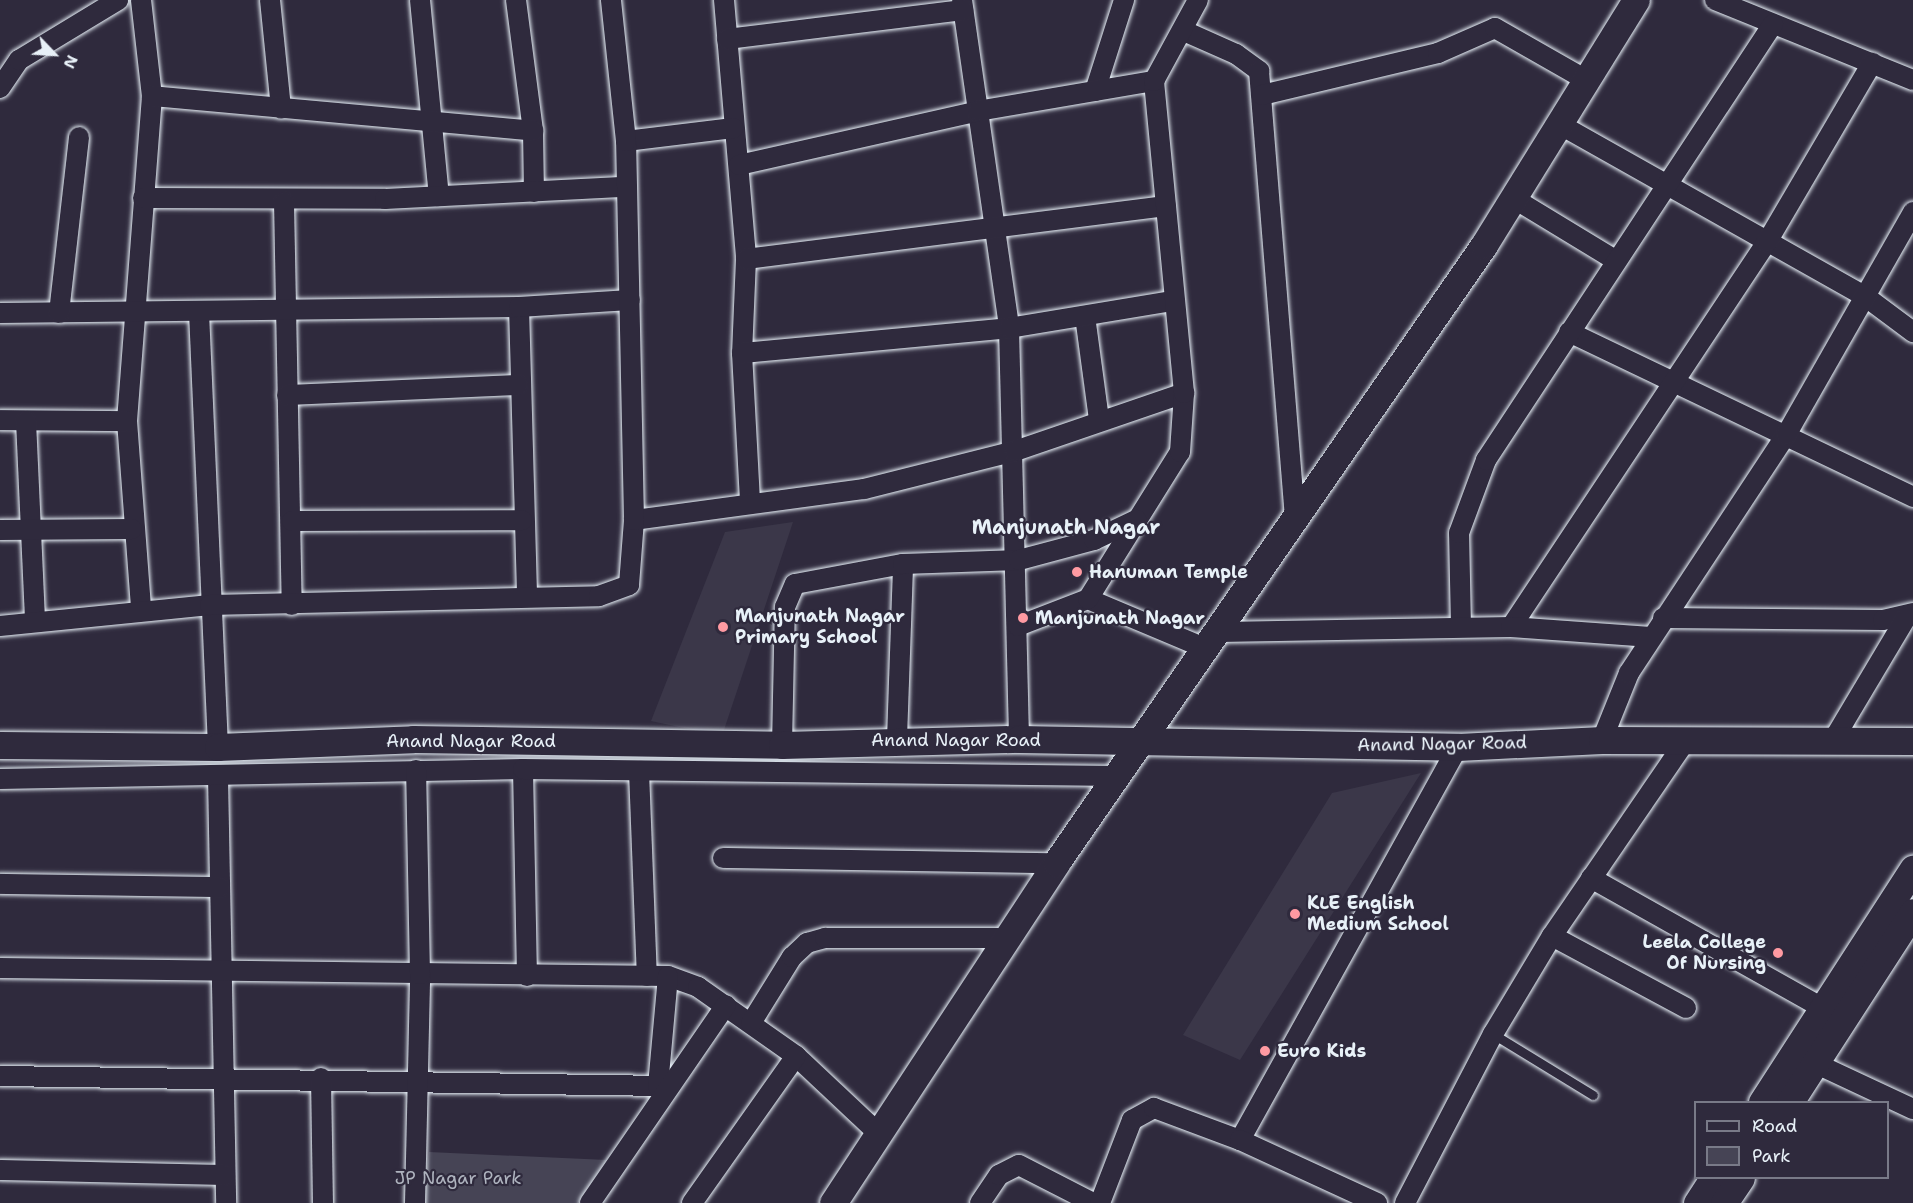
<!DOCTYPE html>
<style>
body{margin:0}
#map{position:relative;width:1913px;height:1203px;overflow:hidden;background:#2f2a3d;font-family:"Shantell Sans",sans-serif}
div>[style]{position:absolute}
.built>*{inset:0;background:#3b3749}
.green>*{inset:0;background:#464455}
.roads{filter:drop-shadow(0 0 2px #e8f1f8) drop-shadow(0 0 2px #e8f1f8)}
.lane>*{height:9px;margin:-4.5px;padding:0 4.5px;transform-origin:4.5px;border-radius:4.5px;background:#2f2a3d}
.street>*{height:20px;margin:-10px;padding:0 10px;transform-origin:10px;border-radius:10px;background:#2f2a3d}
.secondary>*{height:27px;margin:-13.5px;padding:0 13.5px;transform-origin:13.5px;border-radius:13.5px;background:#2f2a3d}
.dots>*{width:16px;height:16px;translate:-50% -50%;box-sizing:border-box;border:3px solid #2f2a3d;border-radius:50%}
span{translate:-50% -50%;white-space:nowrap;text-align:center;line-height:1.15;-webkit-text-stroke:4.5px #2f2a3d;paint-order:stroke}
.poi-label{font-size:18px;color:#e8f1f8;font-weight:700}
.left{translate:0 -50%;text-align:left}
.right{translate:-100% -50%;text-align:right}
.street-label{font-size:18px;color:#e8f1f8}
.park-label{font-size:18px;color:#afb4bf}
.neighbourhood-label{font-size:20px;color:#e8f1f8;font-weight:700}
.legend{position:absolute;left:1694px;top:1101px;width:195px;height:78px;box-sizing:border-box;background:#2f2a3d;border:2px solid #797a88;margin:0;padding:8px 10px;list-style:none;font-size:18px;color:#e8f1f8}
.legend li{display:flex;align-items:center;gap:12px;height:30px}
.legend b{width:30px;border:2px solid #797a88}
.north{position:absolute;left:24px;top:24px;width:60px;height:60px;-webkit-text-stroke:4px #2f2a3d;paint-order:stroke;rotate:115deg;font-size:16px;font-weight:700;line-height:24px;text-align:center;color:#e8f1f8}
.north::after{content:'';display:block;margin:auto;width:21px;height:27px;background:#e8f1f8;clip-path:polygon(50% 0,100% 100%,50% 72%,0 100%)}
</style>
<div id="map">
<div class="built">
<i style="clip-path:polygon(793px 522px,722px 736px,651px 721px,725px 532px)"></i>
<i style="clip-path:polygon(1421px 773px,1240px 1060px,1183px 1035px,1332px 793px)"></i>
</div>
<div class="green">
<i style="clip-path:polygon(429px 1152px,607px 1160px,578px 1203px,423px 1203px)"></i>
</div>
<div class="roads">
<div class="lane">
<i style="left:1493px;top:1034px;width:117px;rotate:31.4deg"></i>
</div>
<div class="street">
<i style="left:141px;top:0;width:97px;rotate:83.5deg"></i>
<i style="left:152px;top:96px;width:326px;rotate:94.4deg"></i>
<i style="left:127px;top:421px;width:189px;rotate:85.7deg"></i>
<i style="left:270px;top:0;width:109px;rotate:84.2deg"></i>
<i style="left:420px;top:0;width:197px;rotate:84.5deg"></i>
<i style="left:516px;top:0;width:132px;rotate:82.6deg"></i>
<i style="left:533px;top:131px;width:61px;rotate:89.1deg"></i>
<i style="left:724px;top:0;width:260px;rotate:85.1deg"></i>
<i style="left:746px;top:259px;width:94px;rotate:92.4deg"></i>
<i style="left:742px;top:353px;width:150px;rotate:86.9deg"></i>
<i style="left:962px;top:0;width:331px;rotate:81.8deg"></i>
<i style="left:1009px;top:328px;width:411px;rotate:88.6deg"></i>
<i style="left:1715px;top:0;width:214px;rotate:22deg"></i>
<i style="left:1184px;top:31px;width:57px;rotate:23.9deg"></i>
<i style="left:1236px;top:54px;width:29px;rotate:36deg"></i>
<i style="left:1259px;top:71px;width:449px;rotate:85.4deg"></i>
<i style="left:727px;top:39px;width:238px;rotate:-7deg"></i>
<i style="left:0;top:88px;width:34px;rotate:-56deg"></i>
<i style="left:19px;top:60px;width:116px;rotate:-31.2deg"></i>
<i style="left:1095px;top:91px;width:96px;rotate:-72.3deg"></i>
<i style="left:1262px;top:95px;width:181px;rotate:-13.4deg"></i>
<i style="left:1438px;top:53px;width:62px;rotate:-23.7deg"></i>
<i style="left:1495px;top:28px;width:105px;rotate:29.7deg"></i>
<i style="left:152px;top:96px;width:383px;rotate:5.2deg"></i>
<i style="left:1559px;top:124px;width:352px;rotate:29.4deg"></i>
<i style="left:1866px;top:297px;width:59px;rotate:36.7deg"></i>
<i style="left:626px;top:141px;width:108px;rotate:-6.9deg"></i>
<i style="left:739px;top:165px;width:245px;rotate:-12.7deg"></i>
<i style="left:978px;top:111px;width:179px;rotate:-9.7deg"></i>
<i style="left:143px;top:198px;width:242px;rotate:0.2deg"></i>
<i style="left:385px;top:199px;width:241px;rotate:-2.9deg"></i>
<i style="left:1513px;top:198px;width:119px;rotate:31.3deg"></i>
<i style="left:284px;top:202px;width:403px;rotate:88.9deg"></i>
<i style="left:746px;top:259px;width:423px;rotate:-7.2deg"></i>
<i style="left:519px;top:307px;width:288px;rotate:88.4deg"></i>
<i style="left:199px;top:312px;width:435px;rotate:87.5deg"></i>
<i style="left:0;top:313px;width:519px;rotate:-0.66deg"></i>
<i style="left:519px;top:307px;width:111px;rotate:-3.6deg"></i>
<i style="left:59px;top:313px;width:177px;rotate:-83.5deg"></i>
<i style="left:1085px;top:316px;width:105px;rotate:82.3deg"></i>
<i style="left:1569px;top:332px;width:382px;rotate:25.6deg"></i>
<i style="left:742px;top:353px;width:268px;rotate:-5.3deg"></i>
<i style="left:1009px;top:328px;width:165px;rotate:-9.4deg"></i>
<i style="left:287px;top:395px;width:231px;rotate:-2.5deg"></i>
<i style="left:0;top:420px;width:127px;rotate:0.5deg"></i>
<i style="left:26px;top:421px;width:201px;rotate:87.4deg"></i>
<i style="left:634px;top:520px;width:232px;rotate:-7.7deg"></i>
<i style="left:864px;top:489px;width:156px;rotate:-14.1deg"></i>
<i style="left:1015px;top:451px;width:179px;rotate:-18.9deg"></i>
<i style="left:292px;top:521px;width:230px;rotate:-0.2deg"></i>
<i style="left:0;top:530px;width:132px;rotate:-0.4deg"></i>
<i style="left:1088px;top:599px;width:129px;rotate:22.8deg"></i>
<i style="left:1663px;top:618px;width:220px;rotate:0.5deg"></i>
<i style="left:1883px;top:620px;width:31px;rotate:-13deg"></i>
<i style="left:0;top:626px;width:211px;rotate:-5.7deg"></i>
<i style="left:210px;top:605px;width:389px;rotate:-1.3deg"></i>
<i style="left:599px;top:596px;width:32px;rotate:-20deg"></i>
<i style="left:629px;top:585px;width:65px;rotate:-85.6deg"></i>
<i style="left:634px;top:520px;width:379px;rotate:-91.2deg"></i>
<i style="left:626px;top:141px;width:142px;rotate:-96.1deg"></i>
<i style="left:1018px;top:626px;width:75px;rotate:-21.1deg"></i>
<i style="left:1088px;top:599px;width:173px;rotate:-58deg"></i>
<i style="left:1180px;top:452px;width:59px;rotate:-86.1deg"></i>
<i style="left:1184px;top:393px;width:313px;rotate:-95.5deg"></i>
<i style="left:1154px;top:81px;width:92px;rotate:-61.5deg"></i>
<i style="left:1461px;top:627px;width:94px;rotate:-91.2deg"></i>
<i style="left:1459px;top:533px;width:78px;rotate:-69.7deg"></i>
<i style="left:1486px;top:460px;width:522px;rotate:-56.64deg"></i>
<i style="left:1511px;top:627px;width:462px;rotate:-56.4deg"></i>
<i style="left:1767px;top:242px;width:208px;rotate:-59.6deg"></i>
<i style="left:1220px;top:632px;width:291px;rotate:-1deg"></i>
<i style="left:1511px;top:627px;width:140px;rotate:4.1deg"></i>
<i style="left:897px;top:739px;width:175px;rotate:-88deg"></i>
<i style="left:1602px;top:740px;width:72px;rotate:-68.1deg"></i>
<i style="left:1629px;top:673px;width:285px;rotate:-56.6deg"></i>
<i style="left:1786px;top:435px;width:257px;rotate:-60.3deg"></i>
<i style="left:1832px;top:742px;width:147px;rotate:-59.2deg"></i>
<i style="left:782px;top:745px;width:138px;rotate:-88.8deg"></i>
<i style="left:785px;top:607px;width:25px;rotate:-67deg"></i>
<i style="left:795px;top:584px;width:110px;rotate:-10.5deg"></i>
<i style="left:903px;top:564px;width:116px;rotate:-2deg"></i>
<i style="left:1019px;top:560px;width:78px;rotate:-14.9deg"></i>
<i style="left:1094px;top:540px;width:47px;rotate:-25.5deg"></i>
<i style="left:523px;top:769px;width:207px;rotate:88.9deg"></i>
<i style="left:639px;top:771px;width:205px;rotate:87.8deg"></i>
<i style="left:218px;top:777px;width:426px;rotate:88.9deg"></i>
<i style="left:0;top:779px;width:523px;rotate:-1.1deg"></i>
<i style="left:523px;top:769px;width:594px;rotate:0.68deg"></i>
<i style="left:723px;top:858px;width:333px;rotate:0.9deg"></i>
<i style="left:1591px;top:878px;width:266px;rotate:29.3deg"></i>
<i style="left:0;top:884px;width:220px;rotate:0.8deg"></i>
<i style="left:1552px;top:936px;width:152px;rotate:28.2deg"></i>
<i style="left:0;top:968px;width:668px;rotate:0.69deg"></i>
<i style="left:668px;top:976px;width:32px;rotate:20deg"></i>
<i style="left:698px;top:987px;width:120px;rotate:35.1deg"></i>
<i style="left:796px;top:1056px;width:114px;rotate:43.2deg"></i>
<i style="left:751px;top:1023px;width:78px;rotate:-58.2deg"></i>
<i style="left:792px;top:957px;width:21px;rotate:-43deg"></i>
<i style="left:807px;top:943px;width:19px;rotate:-16deg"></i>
<i style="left:825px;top:938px;width:183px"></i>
<i style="left:1804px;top:1058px;width:120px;rotate:25.1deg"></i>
<i style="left:0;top:1076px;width:667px;rotate:0.86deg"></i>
<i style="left:321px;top:1078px;width:125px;rotate:89.1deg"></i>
<i style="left:658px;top:1086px;width:110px;rotate:-84.8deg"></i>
<i style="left:1240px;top:1140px;width:449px;rotate:-61deg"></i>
<i style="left:0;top:1170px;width:225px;rotate:1.3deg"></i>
<i style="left:415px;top:1203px;width:229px;rotate:-88.7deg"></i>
<i style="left:420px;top:974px;width:204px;rotate:-91.1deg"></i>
<i style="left:590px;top:1203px;width:240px;rotate:-55.5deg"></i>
<i style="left:692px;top:1203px;width:180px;rotate:-54.7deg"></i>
<i style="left:980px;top:1203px;width:34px;rotate:-56deg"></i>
<i style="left:999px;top:1175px;width:22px;rotate:-27deg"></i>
<i style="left:1019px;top:1165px;width:83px;rotate:27.2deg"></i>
<i style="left:1100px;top:1203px;width:89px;rotate:-68.9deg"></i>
<i style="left:1132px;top:1120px;width:25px;rotate:-29deg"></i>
<i style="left:1154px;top:1108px;width:92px;rotate:20.4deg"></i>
<i style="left:1240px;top:1140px;width:151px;rotate:24.7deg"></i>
<i style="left:1405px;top:1203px;width:191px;rotate:-62.5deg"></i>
<i style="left:1493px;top:1034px;width:114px;rotate:-59deg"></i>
<i style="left:1552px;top:936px;width:235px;rotate:-55.6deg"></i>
</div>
<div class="secondary">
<i style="left:0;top:745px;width:218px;rotate:0.5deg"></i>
<i style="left:218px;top:747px;width:195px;rotate:-2.3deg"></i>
<i style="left:413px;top:739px;width:369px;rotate:0.9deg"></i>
<i style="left:782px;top:745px;width:237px;rotate:-1.5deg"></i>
<i style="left:1019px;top:739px;width:439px;rotate:1deg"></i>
<i style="left:1458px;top:747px;width:144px;rotate:-2.8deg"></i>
<i style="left:1602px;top:740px;width:311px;rotate:0.2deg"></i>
<i style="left:1762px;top:1102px;width:278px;rotate:-57.1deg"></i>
<i style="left:1790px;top:1102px;width:226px;rotate:-57.1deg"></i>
<i style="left:833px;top:1203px;width:407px;rotate:-56.7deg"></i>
<i style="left:1056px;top:863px;width:752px;rotate:-55.3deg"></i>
<i style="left:1484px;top:245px;width:288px;rotate:-58.2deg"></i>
<i style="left:1697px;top:1203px;width:30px;rotate:-57deg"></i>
<i style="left:1724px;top:1203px;width:30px;rotate:-56deg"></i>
</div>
</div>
<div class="dots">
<i style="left:1077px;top:572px;background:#ff9aa2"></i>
<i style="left:1023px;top:618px;background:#ff9aa2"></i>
<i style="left:723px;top:627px;background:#ff9aa2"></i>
<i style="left:1295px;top:914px;background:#ff9aa2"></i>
<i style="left:1778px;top:953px;background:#ff9aa2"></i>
<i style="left:1265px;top:1051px;background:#ff9aa2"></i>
</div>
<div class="poi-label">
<span class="left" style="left:1089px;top:572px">Hanuman Temple</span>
<span class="left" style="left:735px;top:627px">Manjunath Nagar<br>Primary School</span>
<span class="left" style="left:1035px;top:618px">Manjunath Nagar</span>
<span class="left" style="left:1307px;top:914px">KLE English<br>Medium School</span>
<span class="right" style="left:1766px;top:953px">Leela College<br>Of Nursing</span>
<span class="left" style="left:1277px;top:1051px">Euro Kids</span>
</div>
<div class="street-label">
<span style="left:956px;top:740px">Anand Nagar Road</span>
<span style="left:471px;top:741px">Anand Nagar Road</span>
<span style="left:1442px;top:744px;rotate:-1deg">Anand Nagar Road</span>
</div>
<div class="park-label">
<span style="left:458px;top:1178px">JP Nagar Park</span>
</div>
<div class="neighbourhood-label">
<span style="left:1066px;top:527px">Manjunath Nagar</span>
</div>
<ul class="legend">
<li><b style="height:8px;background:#2f2a3d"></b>Road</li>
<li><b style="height:16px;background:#464455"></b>Park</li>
</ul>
<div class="north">N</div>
</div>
